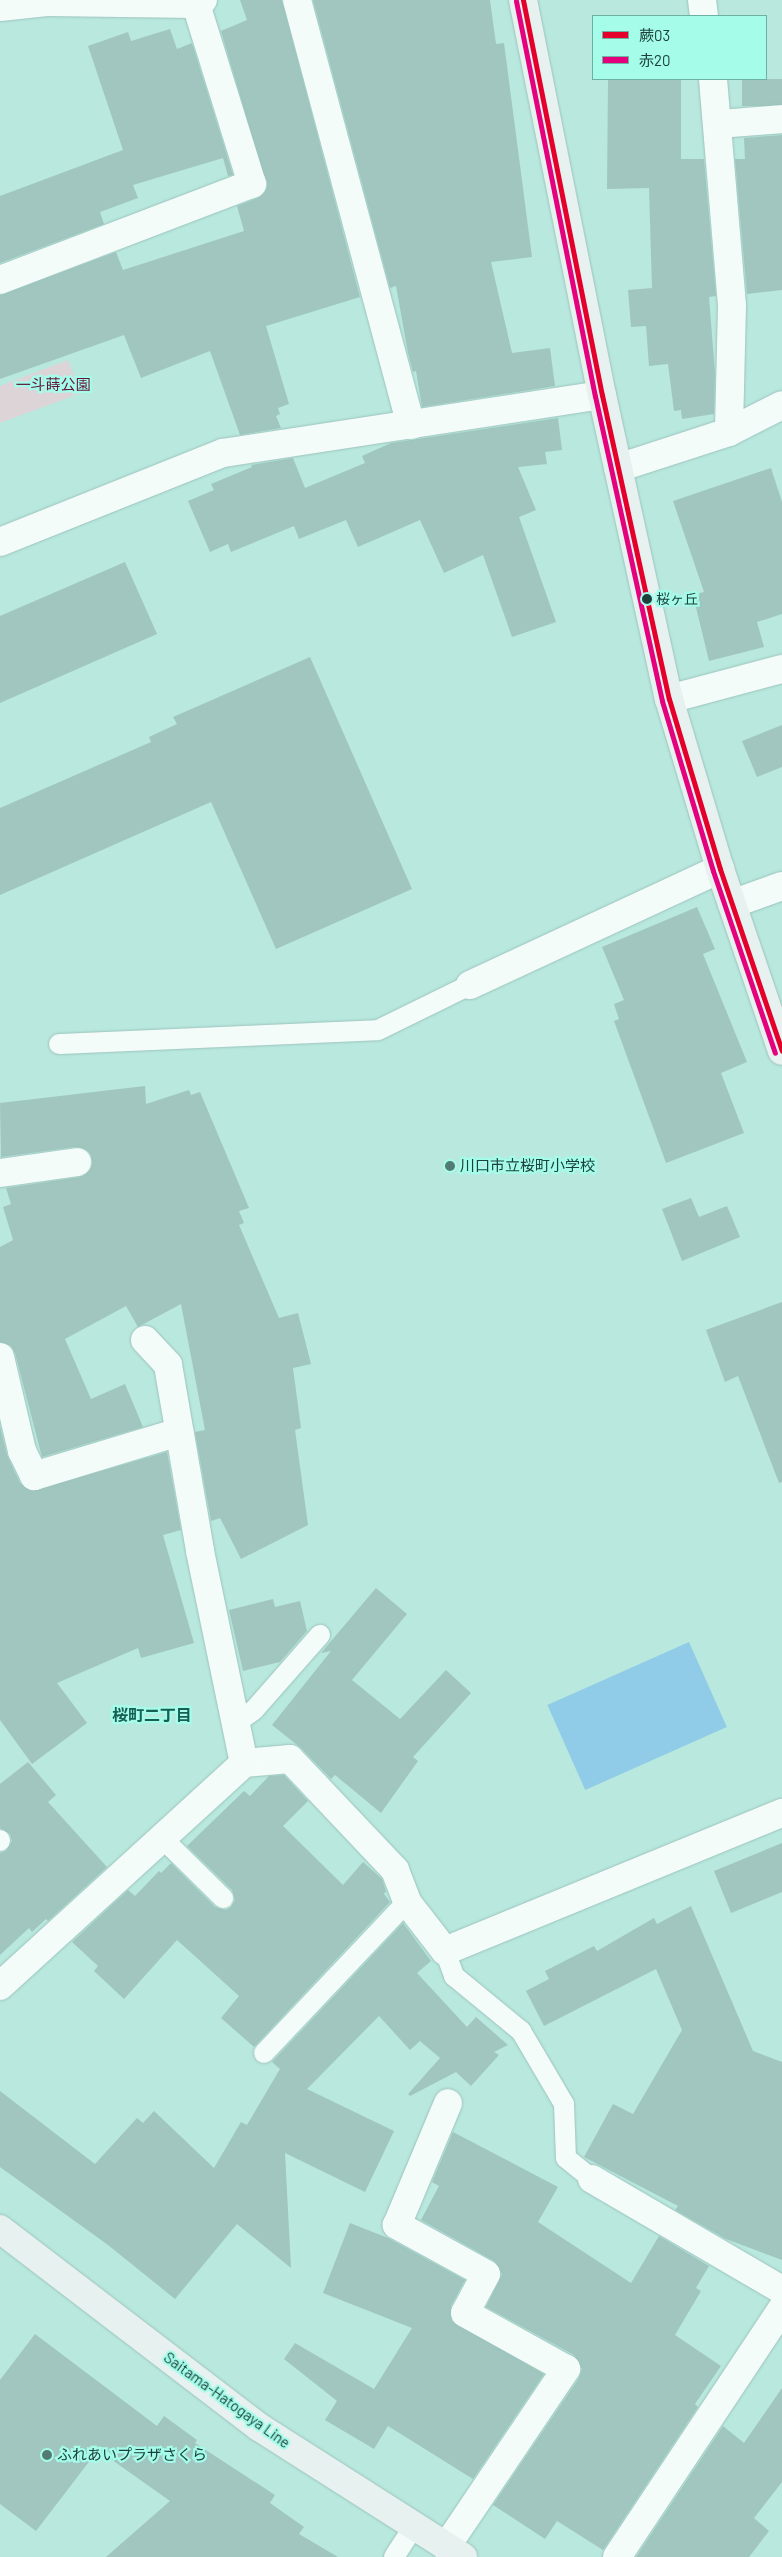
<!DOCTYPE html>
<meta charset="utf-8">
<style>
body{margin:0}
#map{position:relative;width:782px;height:2557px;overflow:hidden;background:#b8e8de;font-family:Barlow,"Noto Sans JP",sans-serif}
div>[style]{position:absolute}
.green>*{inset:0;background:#dcd4d7}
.water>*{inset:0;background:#90cce8;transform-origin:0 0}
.building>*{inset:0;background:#a0c6bf;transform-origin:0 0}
.roads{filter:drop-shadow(0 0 1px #9dc3bc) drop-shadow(0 0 1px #9dc3bc)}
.lane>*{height:20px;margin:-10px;padding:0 10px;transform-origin:10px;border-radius:10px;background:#f4fcfa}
.street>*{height:28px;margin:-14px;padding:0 14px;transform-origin:14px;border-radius:14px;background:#f4fcfa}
.secondary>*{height:28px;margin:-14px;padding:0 14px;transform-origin:14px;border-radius:14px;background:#e7f1ef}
.bus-1>*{height:5px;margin:-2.5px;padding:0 2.5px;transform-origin:2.5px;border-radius:2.5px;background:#e4002b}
.bus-2>*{height:5px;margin:-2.5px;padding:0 2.5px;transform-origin:2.5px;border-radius:2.5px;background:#e5007d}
.dots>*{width:14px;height:14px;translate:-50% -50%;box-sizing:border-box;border:2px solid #a4fce9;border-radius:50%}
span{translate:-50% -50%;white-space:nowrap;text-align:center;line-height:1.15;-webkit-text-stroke:4.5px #a4fce9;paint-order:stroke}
.bus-label{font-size:14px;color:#1c413a}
.left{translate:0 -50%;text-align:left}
.park-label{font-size:15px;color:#681338}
.poi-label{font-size:15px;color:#1c413a}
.street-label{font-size:15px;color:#1c413a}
.neighbourhood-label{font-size:16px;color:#175e53;font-weight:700}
.legend{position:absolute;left:592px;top:15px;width:175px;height:65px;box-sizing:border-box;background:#a4fce9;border:1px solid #6eb1a3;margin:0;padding:6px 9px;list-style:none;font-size:15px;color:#1c413a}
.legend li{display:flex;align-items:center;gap:10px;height:25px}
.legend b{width:25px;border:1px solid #6eb1a3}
</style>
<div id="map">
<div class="green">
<i style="clip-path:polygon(68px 360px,81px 393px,0 423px,0 386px)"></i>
</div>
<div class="water">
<i style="left:689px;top:1642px;width:93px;height:155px;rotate:66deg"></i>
</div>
<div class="building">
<i style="clip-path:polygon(240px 0,282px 0,360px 297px,266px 326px,289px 404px,278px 408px,280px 414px,276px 416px,281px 428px,240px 435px,210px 351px,141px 378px,124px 335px,0 379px,0 295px,116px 252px,123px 270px,244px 231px,237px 206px,258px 198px,267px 187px,221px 31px,247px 20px)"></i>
<i style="clip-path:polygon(313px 0,490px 0,496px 44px,504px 43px,532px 257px,491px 262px,512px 353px,550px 348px,555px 386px,422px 407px,416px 371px,413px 372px,408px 353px,396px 286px,390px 288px)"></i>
<i style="clip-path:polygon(170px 29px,177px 49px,192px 43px,233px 175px,228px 176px,223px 158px,133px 185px,138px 198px,100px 212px,104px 224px,0 263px,0 196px,123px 150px,88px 46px,128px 32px,131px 41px)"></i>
<i style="clip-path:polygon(608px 79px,681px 79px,681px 159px,704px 159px,716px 296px,709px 297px,715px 373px,714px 414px,682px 419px,681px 410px,674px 411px,668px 364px,649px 366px,646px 326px,631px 327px,628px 290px,652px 288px,649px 188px,607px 189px)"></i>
<i style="left:742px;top:79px;width:40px;height:27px"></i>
<i style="clip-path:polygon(782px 135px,782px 290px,747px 294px,735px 159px,745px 159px,744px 138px)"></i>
<i style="clip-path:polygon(558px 418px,562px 450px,545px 452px,547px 464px,518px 467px,536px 510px,519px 517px,556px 622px,512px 637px,483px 555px,444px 573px,420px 520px,358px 547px,346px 520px,299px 539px,294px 526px,231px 552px,228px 544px,210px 552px,188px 501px,214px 490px,211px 484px,252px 467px,251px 465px,293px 458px,305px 488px,365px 463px,362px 456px,391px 443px)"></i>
<i style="clip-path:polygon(771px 468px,782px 502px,782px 614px,757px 622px,764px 647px,709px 661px,693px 595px,704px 592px,673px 501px)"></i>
<i style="clip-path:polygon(125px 562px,157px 634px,0 703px,0 616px)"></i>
<i style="clip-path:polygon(310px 657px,412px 889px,276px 949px,211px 802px,0 895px,0 808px,151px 742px,149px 737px,177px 724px,173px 717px)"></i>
<i style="clip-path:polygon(782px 725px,782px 767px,757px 777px,742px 741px)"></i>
<i style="clip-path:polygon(697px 907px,715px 949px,703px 954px,747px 1062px,721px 1073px,744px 1133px,666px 1163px,614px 1021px,619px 1019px,614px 1004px,624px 1000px,602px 947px)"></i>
<i style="clip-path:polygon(145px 1086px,146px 1104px,189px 1090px,191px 1095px,200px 1092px,249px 1208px,239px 1211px,244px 1223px,239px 1225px,279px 1318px,298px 1313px,311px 1364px,293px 1368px,301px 1428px,295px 1430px,308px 1525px,241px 1559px,220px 1518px,211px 1521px,195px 1432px,205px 1430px,181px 1304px,138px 1327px,126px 1306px,65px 1339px,91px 1399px,125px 1384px,143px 1427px,42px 1457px,15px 1353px,11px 1346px,0 1342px,0 1247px,13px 1240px,3px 1207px,11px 1204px,6px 1188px,80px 1177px,91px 1168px,92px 1160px,89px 1152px,75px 1147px,1px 1157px,0 1103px)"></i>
<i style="clip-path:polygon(691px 1198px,699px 1217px,727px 1206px,740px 1237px,682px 1261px,662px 1209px)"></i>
<i style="clip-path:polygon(782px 1302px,782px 1482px,779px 1483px,738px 1376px,725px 1382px,706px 1330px)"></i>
<i style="clip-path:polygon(0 1426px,7px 1455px,20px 1483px,32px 1491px,167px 1452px,181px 1530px,163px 1535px,194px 1643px,141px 1658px,138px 1648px,57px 1683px,87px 1723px,32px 1764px,0 1720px)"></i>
<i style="clip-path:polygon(376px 1588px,407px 1614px,352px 1680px,400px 1719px,446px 1670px,471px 1693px,413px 1757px,418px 1761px,381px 1813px,335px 1775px,331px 1779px,301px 1748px,272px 1725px,331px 1651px,321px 1653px)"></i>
<i style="clip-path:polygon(273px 1599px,275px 1607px,300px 1601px,307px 1631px,280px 1662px,243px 1671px,229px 1610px)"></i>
<i style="clip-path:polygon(28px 1762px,56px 1795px,48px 1802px,107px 1867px,48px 1921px,46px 1919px,32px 1932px,29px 1928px,0 1955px,0 1853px,6px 1851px,12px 1841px,10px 1834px,0 1828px,0 1784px)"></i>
<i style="clip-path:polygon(284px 1775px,308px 1801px,283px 1826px,343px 1885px,363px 1862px,382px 1879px,386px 1891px,384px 1894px,390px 1902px,254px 2047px,221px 2018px,239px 1996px,177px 1940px,124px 1999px,94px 1971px,98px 1966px,72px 1942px,128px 1890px,135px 1896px,159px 1871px,161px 1873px,171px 1863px,215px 1907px,226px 1910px,231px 1907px,235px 1900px,232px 1890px,187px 1846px,244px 1791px,250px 1796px,269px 1776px)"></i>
<i style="clip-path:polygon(782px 1843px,782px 1892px,731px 1913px,714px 1871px)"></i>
<i style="clip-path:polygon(691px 1906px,753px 2051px,782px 2062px,782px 2260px,726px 2239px,675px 2210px,678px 2206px,584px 2157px,613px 2104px,633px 2114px,682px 2030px,656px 1969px,544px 2026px,526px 1991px,549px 1979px,545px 1971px,594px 1946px,597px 1951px,654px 1918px,657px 1924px)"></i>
<i style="clip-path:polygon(403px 1923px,431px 1961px,417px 1973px,467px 2027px,476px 2017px,508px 2045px,494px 2052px,499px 2055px,471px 2086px,456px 2072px,410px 2096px,408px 2094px,440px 2058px,420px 2041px,410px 2050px,379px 2016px,307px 2089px,394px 2131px,365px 2192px,285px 2153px,291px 2268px,237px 2224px,175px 2299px,108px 2245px,0 2167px,0 2091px,95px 2164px,137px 2118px,143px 2123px,154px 2111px,214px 2168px,241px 2122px,247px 2125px,280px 2069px,272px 2062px)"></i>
<i style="clip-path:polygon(453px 2132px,558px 2187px,538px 2222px,631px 2283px,659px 2236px,709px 2266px,696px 2288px,701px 2291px,675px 2335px,721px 2366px,695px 2404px,698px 2407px,603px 2550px,557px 2521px,545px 2539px,493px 2505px,579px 2378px,582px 2369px,574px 2355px,486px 2307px,502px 2274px,494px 2261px,421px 2220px,439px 2186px,432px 2182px)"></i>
<i style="clip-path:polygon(350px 2223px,388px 2238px,465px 2280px,451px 2306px,452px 2321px,544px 2374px,473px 2479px,388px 2426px,374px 2449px,325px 2420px,337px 2401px,284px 2359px,295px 2343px,374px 2389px,412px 2328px,323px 2293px)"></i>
<i style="clip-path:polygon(35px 2334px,157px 2426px,164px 2416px,197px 2440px,195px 2443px,275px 2495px,270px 2503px,304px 2527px,299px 2534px,338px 2557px,106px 2557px,170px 2501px,98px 2450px,36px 2531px,0 2504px,0 2380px)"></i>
<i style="clip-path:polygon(782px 2388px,782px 2482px,754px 2518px,769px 2531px,749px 2557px,636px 2557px,723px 2426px,744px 2443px)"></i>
</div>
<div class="roads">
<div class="lane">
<i style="left:59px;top:1044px;width:319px;rotate:-2.5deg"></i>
<i style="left:378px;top:1030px;width:102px;rotate:-26.1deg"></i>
<i style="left:236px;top:1723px;width:22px;rotate:-36deg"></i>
<i style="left:254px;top:1710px;width:100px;rotate:-48.7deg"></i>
<i style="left:162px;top:1838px;width:86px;rotate:44.5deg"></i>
<i style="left:0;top:1841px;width:1px;rotate:-90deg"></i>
<i style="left:445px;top:1951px;width:27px;rotate:70deg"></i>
<i style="left:454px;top:1976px;width:87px;rotate:39.4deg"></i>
<i style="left:521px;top:2031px;width:85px;rotate:59.5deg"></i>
<i style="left:564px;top:2104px;width:54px;rotate:87.9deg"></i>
<i style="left:566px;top:2158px;width:33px;rotate:39deg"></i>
<i style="left:264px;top:2053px;width:208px;rotate:-46.6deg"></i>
<i style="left:394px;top:2557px;width:37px;rotate:-57deg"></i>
</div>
<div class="street">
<i style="left:297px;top:0;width:440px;rotate:75deg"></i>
<i style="left:702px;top:0;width:16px;rotate:83deg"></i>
<i style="left:0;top:7px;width:47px;rotate:-6.1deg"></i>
<i style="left:47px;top:2px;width:149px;rotate:0.8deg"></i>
<i style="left:196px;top:4px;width:8px;rotate:-30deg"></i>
<i style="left:713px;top:79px;width:228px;rotate:85.2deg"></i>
<i style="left:732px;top:306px;width:126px;rotate:91.4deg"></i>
<i style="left:719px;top:124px;width:63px;rotate:-4.5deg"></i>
<i style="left:0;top:280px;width:270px;rotate:-20.9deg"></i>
<i style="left:252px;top:184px;width:189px;rotate:-107.3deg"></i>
<i style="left:618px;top:468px;width:117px;rotate:-18deg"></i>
<i style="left:729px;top:432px;width:59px;rotate:-27deg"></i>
<i style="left:0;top:542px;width:240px;rotate:-21.8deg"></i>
<i style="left:223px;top:453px;width:383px;rotate:-8.7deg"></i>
<i style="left:669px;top:699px;width:117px;rotate:-14.9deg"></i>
<i style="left:732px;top:904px;width:53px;rotate:-19.8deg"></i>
<i style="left:470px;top:985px;width:276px;rotate:-24.9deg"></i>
<i style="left:0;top:1173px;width:78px;rotate:-8.1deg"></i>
<i style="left:145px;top:1340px;width:34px;rotate:47deg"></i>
<i style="left:168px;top:1365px;width:189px;rotate:80.2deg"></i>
<i style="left:200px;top:1551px;width:217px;rotate:78.3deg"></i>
<i style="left:244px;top:1763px;width:46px;rotate:-5deg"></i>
<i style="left:290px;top:1759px;width:153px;rotate:46.6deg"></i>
<i style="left:395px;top:1870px;width:34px;rotate:69deg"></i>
<i style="left:407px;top:1902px;width:62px;rotate:52.2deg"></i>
<i style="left:445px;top:1951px;width:364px;rotate:-22.3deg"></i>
<i style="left:0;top:1357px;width:97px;rotate:76.8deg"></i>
<i style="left:22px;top:1451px;width:28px;rotate:64deg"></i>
<i style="left:34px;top:1476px;width:152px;rotate:-16.9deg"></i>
<i style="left:0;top:1986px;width:331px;rotate:-42.4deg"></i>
<i style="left:592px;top:2179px;width:220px;rotate:30.3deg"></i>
<i style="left:446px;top:2547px;width:215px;rotate:-56deg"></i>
<i style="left:566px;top:2369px;width:115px;rotate:-151deg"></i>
<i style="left:465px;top:2313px;width:44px;rotate:-61.7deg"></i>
<i style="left:486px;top:2274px;width:102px;rotate:-151.2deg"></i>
<i style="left:397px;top:2225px;width:132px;rotate:-67.3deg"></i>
<i style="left:617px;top:2557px;width:298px;rotate:-56.4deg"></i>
</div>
<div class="secondary">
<i style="left:523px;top:0;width:403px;rotate:78.7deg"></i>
<i style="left:602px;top:395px;width:311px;rotate:77.6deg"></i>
<i style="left:669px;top:699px;width:177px;rotate:73.3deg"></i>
<i style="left:720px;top:869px;width:192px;rotate:71.2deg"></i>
<i style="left:0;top:2229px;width:326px;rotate:37.4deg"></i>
<i style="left:259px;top:2427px;width:242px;rotate:32.5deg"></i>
</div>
</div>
<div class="bus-1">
<i style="left:523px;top:0;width:403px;rotate:78.7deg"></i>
<i style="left:602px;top:395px;width:311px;rotate:77.6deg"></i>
<i style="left:669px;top:699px;width:177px;rotate:73.3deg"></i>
<i style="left:720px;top:869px;width:192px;rotate:71.2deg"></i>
</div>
<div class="bus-2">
<i style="left:516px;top:1px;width:403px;rotate:78.7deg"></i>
<i style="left:595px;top:396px;width:312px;rotate:77.6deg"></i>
<i style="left:662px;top:701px;width:177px;rotate:73.3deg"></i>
<i style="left:713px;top:871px;width:192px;rotate:71.2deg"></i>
</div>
<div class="dots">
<i style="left:647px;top:599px;background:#1c413a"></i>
<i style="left:450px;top:1166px;background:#537b73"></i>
<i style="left:47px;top:2455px;background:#537b73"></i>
</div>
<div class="bus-label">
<span class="left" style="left:656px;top:599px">桜ヶ丘</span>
</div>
<div class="park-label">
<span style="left:53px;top:385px">一斗蒔公園</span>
</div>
<div class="poi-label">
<span class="left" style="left:460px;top:1166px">川口市立桜町小学校</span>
<span class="left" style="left:57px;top:2455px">ふれあいプラザさくら</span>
</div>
<div class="street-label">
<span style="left:227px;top:2400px;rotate:36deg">Saitama-Hatogaya Line</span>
</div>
<div class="neighbourhood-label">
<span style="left:152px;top:1715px">桜町二丁目</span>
</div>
<ul class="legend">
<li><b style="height:6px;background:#e4002b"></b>蕨03</li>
<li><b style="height:6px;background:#e5007d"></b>赤20</li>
</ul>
</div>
